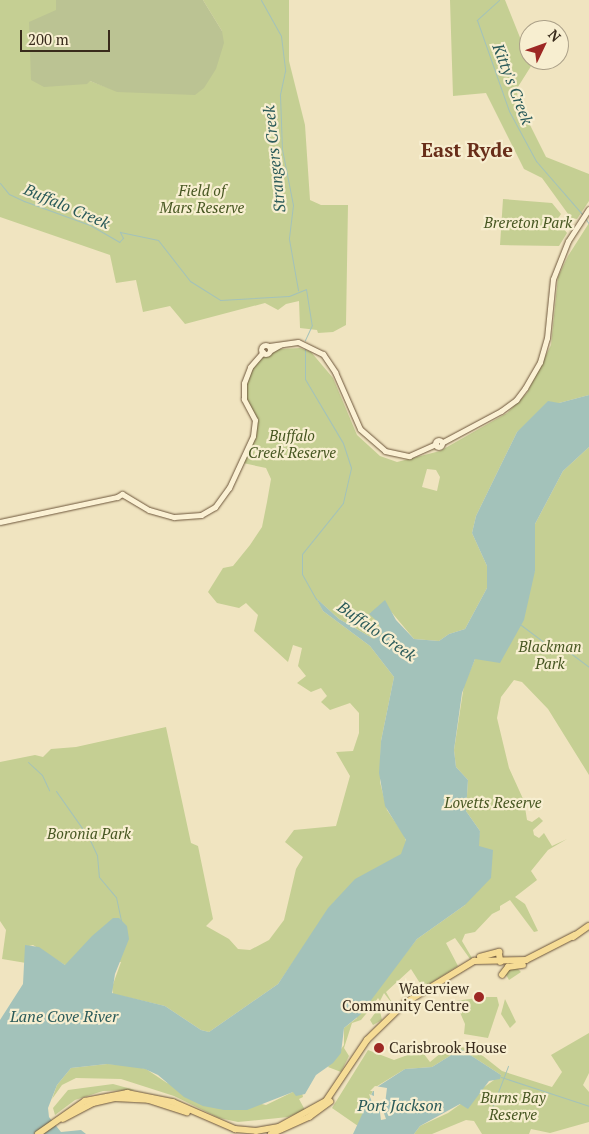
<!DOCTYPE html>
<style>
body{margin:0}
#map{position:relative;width:589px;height:1134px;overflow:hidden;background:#f0e4c0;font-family:"PT Serif",serif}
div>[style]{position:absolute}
.green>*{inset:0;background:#c5cf93}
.cemetery>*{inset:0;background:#bbc393}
.water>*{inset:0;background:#a3c2ba}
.pier>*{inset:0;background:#f0e4c0}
.stream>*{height:1px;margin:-0.5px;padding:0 0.5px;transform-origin:0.5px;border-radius:0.5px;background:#a3c2ba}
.roads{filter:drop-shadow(0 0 1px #6c553a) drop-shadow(0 0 1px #6c553a)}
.secondary>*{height:5px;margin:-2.5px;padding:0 2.5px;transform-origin:2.5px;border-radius:2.5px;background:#fbf1d4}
.secondary>.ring{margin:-2.5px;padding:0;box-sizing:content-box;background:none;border:5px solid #fbf1d4;border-radius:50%}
.primary>*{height:5.5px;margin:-2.75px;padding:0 2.75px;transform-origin:2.75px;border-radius:2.75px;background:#f6dc95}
.dots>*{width:14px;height:14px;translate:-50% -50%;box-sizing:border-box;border:2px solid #f7eed0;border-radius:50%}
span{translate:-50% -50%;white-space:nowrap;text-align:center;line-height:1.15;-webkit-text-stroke:4.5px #f7eed0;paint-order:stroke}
.park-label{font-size:15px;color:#475722;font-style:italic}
.poi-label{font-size:15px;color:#392b1c}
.right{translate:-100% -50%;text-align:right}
.left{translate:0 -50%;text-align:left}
.water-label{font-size:16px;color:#2a5a59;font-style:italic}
.district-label{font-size:20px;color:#682d19;font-weight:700}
.north{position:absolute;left:519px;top:20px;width:50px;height:50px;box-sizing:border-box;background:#f7eed0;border:1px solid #aba088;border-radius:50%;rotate:48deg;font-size:14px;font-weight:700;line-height:20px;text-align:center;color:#392b1c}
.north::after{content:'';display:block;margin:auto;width:18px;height:22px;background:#9d2824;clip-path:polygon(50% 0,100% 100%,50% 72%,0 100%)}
.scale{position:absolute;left:20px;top:30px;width:90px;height:22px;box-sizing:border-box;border:2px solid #392b1c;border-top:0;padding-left:6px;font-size:15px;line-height:18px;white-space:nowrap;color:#392b1c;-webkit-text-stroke:4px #f7eed0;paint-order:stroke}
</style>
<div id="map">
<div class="green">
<i style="clip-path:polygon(0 0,56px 0,57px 9px,90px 81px,114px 90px,193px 94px,222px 31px,203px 0,289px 0,289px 61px,305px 125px,310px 200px,321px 205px,348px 205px,346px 325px,333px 332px,318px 333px,317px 330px,300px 328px,299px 301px,286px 304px,278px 310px,265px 303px,185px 324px,170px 306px,143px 312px,136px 280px,116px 283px,110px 255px,0 217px)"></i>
<i style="clip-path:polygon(450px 0,505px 0,529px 60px,533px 63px,516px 90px,523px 111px,546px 157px,589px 174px,589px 201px,577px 219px,571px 218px,542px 178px,524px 169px,486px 93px,453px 96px)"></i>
<i style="clip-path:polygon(503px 199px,552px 203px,561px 214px,557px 220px,567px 233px,559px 246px,500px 245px)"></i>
<i style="clip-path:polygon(evenodd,589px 223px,589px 395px,559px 403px,517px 432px,476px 516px,472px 533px,487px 566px,487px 588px,465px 629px,449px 634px,439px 641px,414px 639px,388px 608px,370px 613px,378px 622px,382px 634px,374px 639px,339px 619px,317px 599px,323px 611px,370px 646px,394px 677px,381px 741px,380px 782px,387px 810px,404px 835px,411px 856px,334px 902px,278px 984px,209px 1032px,201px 1030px,165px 1006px,113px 994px,112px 987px,121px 962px,65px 965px,33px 945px,25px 947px,26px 963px,2px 959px,6px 930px,0 921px,0 762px,35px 755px,43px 757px,51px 749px,76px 747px,166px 727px,191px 843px,198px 846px,213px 919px,206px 926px,229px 939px,238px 949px,250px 950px,269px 940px,284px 920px,296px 869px,303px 857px,285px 842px,294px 830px,336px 826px,350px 776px,336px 752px,353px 751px,359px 733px,359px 713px,350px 703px,330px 710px,321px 702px,327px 696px,321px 688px,311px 692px,297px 683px,306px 676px,298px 666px,302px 648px,293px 645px,288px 662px,254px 631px,258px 615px,246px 603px,239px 608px,217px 603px,208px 592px,223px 568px,233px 566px,250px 545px,262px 527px,267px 502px,271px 479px,266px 468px,243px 463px,257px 428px,256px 417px,245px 396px,249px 371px,258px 360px,279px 349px,300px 348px,311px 352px,333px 378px,357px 435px,380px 456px,397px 462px,440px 451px,507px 413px,527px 393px,551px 345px,558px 277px,568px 256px,589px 223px,427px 469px,436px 470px,440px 477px,437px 491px,422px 487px,427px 469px)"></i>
<i style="clip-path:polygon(589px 447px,589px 775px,548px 709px,522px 682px,514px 680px,501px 697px,497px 718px,509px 768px,524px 801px,527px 820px,532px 822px,539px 817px,543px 821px,533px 830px,534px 835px,539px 838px,544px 833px,552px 846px,567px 839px,548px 850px,531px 871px,537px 880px,515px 897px,525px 904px,538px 931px,534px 932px,510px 900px,500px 906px,500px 910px,492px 914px,475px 932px,465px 934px,462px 941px,472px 958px,470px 959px,455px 938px,446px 943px,458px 966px,423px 988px,411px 969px,386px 992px,394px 1006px,384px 993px,380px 1001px,378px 998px,373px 1005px,380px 1011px,382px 1020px,373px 1025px,370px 1020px,375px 1013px,370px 1009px,361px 1020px,352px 1023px,344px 1048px,349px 1056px,341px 1072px,328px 1067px,344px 1045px,344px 1028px,357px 1018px,356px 1015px,417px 939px,465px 905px,480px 831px,466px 811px,468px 780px,456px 767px,454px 750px,464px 685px,475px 659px,535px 571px,535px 524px,563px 471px)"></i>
<i style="clip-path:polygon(510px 969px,518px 969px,521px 972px,509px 980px,505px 973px)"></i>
<i style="clip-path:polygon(485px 997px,497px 997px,499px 1005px,488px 1038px,464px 1034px,465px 1024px,455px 1001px)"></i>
<i style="clip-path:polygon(505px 999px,516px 1022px,510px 1028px,501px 1014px)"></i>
<i style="clip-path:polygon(589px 1033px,589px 1073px,583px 1085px,589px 1092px,589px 1122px,550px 1133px,531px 1129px,529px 1134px,482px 1134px,474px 1121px,466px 1120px,432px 1134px,414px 1134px,420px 1126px,448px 1113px,501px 1075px,461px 1049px,432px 1067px,405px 1069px,374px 1088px,358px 1126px,332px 1108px,368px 1050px,394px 1060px,421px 1050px,430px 1062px,453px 1043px,483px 1056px,502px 1071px,552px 1087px,562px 1072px,551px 1055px)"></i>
<i style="clip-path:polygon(107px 1064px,129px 1065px,146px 1069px,167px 1083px,266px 1105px,301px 1088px,303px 1097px,299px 1099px,305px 1110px,288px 1117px,238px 1122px,219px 1118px,174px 1096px,121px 1079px,76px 1078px,62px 1085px,52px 1099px,57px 1085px,71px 1068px)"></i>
<i style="clip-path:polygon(113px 1084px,135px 1090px,103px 1091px,75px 1100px,55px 1115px,53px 1108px,68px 1090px)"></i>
</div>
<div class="cemetery">
<i style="clip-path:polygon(56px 0,203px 0,222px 31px,224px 43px,216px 69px,204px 88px,195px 95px,117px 92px,90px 81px,87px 84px,44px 87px,31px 80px,29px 22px,56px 10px)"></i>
</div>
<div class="water">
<i style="clip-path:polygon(589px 395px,589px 447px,563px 471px,535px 524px,535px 571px,524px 620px,500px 663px,475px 659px,462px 693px,454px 750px,456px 767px,468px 780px,466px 811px,480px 831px,479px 846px,493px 850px,491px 878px,465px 905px,417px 939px,360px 1015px,344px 1028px,341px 1053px,333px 1063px,316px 1075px,305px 1094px,296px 1096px,293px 1092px,247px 1110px,224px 1110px,203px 1106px,184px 1097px,158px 1075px,145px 1069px,107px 1064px,71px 1068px,57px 1085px,48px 1108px,49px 1117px,61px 1132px,81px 1130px,86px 1134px,0 1134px,0 1020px,23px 984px,25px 945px,39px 947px,65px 965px,92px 936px,113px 918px,119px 918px,127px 926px,129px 939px,115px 974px,112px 993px,165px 1006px,201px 1030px,209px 1032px,278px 984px,328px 908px,355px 879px,401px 854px,406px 840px,385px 806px,379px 773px,381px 741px,394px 677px,370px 646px,323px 611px,316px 598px,339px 619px,374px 639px,382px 634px,378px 622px,369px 614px,385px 600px,396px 620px,414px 639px,439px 641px,449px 634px,465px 629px,487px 588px,487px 566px,472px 533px,476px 516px,517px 432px,548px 401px,559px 403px)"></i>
<i style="clip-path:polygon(461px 1049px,501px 1075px,500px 1079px,489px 1081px,468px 1109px,460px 1104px,420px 1126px,414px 1134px,353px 1134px,374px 1089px,405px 1069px,432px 1067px)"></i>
</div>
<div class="pier">
<i style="clip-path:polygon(375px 1086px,387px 1088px,385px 1104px,381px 1105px,386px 1119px,381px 1120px,379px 1105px,373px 1105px,369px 1094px,374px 1096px,374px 1091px,370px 1091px)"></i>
</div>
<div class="stream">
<i style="left:261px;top:0;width:41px;rotate:60.9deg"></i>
<i style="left:281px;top:36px;width:35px;rotate:83deg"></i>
<i style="left:285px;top:71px;width:25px;rotate:102deg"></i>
<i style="left:280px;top:95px;width:54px;rotate:87.9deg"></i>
<i style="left:282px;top:149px;width:57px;rotate:78.9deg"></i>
<i style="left:293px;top:205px;width:34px;rotate:97deg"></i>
<i style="left:289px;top:239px;width:52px;rotate:80deg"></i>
<i style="left:499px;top:0;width:30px;rotate:138deg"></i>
<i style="left:477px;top:20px;width:96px;rotate:70.6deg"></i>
<i style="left:509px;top:111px;width:57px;rotate:61.6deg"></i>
<i style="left:536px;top:161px;width:72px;rotate:49deg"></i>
<i style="left:0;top:183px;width:14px;rotate:51deg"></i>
<i style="left:9px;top:194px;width:17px;rotate:25deg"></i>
<i style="left:24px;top:201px;width:70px;rotate:20deg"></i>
<i style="left:90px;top:225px;width:34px;rotate:30deg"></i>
<i style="left:119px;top:242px;width:6px;rotate:-45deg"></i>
<i style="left:123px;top:238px;width:7px;rotate:-117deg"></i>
<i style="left:120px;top:232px;width:39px;rotate:12deg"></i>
<i style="left:158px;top:240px;width:52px;rotate:52deg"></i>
<i style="left:190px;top:281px;width:36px;rotate:32deg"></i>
<i style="left:220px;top:300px;width:69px;rotate:-3.3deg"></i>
<i style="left:289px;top:296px;width:18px;rotate:-22deg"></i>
<i style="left:306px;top:289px;width:36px;rotate:81deg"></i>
<i style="left:312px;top:325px;width:17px;rotate:115deg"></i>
<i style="left:585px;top:218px;width:7px;rotate:56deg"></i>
<i style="left:305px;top:349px;width:30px;rotate:90deg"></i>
<i style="left:305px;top:379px;width:74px;rotate:59.3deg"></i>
<i style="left:343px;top:443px;width:26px;rotate:72deg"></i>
<i style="left:351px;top:468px;width:36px;rotate:103deg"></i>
<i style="left:343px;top:503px;width:65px;rotate:128.8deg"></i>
<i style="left:302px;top:554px;width:20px;rotate:90deg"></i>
<i style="left:302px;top:574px;width:29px;rotate:61deg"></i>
<i style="left:521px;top:625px;width:36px;rotate:37deg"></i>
<i style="left:550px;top:647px;width:20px;rotate:15deg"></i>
<i style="left:569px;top:652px;width:25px;rotate:37deg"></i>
<i style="left:28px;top:762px;width:19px;rotate:43deg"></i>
<i style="left:42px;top:775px;width:17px;rotate:65deg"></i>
<i style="left:56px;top:791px;width:57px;rotate:54.9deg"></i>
<i style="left:89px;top:838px;width:19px;rotate:65deg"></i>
<i style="left:97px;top:855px;width:22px;rotate:85deg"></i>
<i style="left:99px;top:877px;width:26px;rotate:50deg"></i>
<i style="left:116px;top:897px;width:25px;rotate:78deg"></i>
<i style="left:501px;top:1077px;width:93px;rotate:18.2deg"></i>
<i style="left:487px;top:1121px;width:59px;rotate:-69.1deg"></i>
</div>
<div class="roads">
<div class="secondary">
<i class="ring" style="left:261.5px;top:345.5px;width:4px;height:4px"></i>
<i style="left:269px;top:346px;width:29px;rotate:-8deg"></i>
<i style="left:298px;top:342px;width:28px;rotate:26deg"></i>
<i style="left:323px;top:354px;width:22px;rotate:56deg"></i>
<i style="left:335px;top:372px;width:62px;rotate:66.3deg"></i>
<i style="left:360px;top:429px;width:33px;rotate:41deg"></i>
<i style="left:385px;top:451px;width:25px;rotate:12deg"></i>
<i style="left:409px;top:456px;width:30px;rotate:-24deg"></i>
<i style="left:271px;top:350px;width:10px;rotate:-29deg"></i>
<i class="ring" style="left:435.5px;top:440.5px;width:2px;height:2px"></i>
<i style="left:443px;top:442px;width:66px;rotate:-28.1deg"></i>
<i style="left:501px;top:411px;width:19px;rotate:-36deg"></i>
<i style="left:516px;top:400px;width:15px;rotate:-53deg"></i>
<i style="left:525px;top:388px;width:30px;rotate:-60deg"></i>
<i style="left:540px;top:362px;width:25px;rotate:-74deg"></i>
<i style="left:547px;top:338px;width:59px;rotate:-84.2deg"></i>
<i style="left:553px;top:279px;width:41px;rotate:-68.5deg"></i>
<i style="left:568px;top:241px;width:38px;rotate:-57deg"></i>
<i style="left:117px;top:497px;width:6px;rotate:-31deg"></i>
<i style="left:122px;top:494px;width:31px;rotate:31deg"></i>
<i style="left:149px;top:510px;width:26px;rotate:16deg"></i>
<i style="left:174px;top:517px;width:27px;rotate:-4deg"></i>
<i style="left:201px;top:515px;width:16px;rotate:-30deg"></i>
<i style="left:215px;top:507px;width:24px;rotate:-54deg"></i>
<i style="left:229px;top:488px;width:57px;rotate:-65.2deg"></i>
<i style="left:253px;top:436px;width:16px;rotate:-83deg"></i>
<i style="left:255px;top:420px;width:24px;rotate:-118deg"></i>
<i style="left:244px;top:399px;width:16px;rotate:-90deg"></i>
<i style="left:244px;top:383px;width:17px;rotate:-69deg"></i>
<i style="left:250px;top:367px;width:20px;rotate:-49deg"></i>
<i style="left:0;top:522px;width:120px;rotate:-12.1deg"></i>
</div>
<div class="primary">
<i style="left:573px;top:937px;width:19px;rotate:-35deg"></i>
<i style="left:480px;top:957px;width:20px;rotate:-15deg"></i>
<i style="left:499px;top:952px;width:10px;rotate:79deg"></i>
<i style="left:502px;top:975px;width:10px;rotate:-53deg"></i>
<i style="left:508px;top:967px;width:15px;rotate:-8deg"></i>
<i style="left:63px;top:1119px;width:34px;rotate:-28deg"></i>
<i style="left:93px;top:1103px;width:23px;rotate:-13deg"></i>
<i style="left:115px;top:1098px;width:34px;rotate:3deg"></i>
<i style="left:149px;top:1100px;width:40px;rotate:18deg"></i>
<i style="left:38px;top:1134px;width:57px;rotate:-35.1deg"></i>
<i style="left:85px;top:1101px;width:43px;rotate:-10.8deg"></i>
<i style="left:127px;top:1093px;width:47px;rotate:11.1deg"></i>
<i style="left:173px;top:1102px;width:68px;rotate:23.5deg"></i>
<i style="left:235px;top:1129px;width:21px;rotate:5deg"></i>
<i style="left:256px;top:1131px;width:23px;rotate:-10deg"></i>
<i style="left:279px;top:1127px;width:54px;rotate:-29deg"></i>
<i style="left:326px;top:1101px;width:73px;rotate:-56.1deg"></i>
<i style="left:367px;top:1040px;width:53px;rotate:-44.2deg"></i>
<i style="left:405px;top:1003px;width:81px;rotate:-31.3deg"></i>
<i style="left:474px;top:961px;width:52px;rotate:-1.1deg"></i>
<i style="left:526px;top:960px;width:55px;rotate:-27deg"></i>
<i style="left:271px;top:1134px;width:42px;rotate:-24.1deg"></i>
<i style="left:309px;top:1117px;width:26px;rotate:-36deg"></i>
</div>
</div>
<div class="dots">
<i style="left:479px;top:997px;background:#9d2824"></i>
<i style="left:379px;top:1048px;background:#9d2824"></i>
</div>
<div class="park-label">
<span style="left:202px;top:199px">Field of<br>Mars Reserve</span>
<span style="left:528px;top:223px">Brereton Park</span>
<span style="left:292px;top:444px">Buffalo<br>Creek Reserve</span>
<span style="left:550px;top:655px">Blackman<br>Park</span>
<span style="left:493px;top:803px">Lovetts Reserve</span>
<span style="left:89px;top:834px">Boronia Park</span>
<span style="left:513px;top:1106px">Burns Bay<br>Reserve</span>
</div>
<div class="poi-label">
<span class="right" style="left:469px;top:997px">Waterview<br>Community Centre</span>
<span class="left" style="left:389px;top:1048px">Carisbrook House</span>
</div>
<div class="water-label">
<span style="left:513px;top:84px;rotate:69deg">Kitty's Creek</span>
<span style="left:274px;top:159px;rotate:-96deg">Strangers Creek</span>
<span style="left:67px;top:206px;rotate:23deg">Buffalo Creek</span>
<span style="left:377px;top:631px;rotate:35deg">Buffalo Creek</span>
<span style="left:64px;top:1016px">Lane Cove River</span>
<span style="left:400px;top:1105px">Port Jackson</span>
</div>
<div class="district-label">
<span style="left:467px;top:149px">East Ryde</span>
</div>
<div class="north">N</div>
<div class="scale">200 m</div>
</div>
